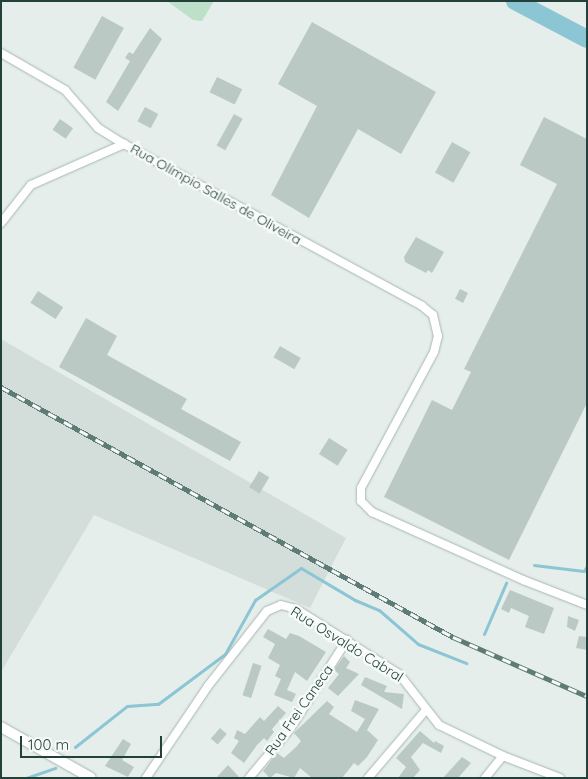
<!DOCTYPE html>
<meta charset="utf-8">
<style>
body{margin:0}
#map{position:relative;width:588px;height:779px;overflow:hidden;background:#e5eeeb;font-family:Quicksand,sans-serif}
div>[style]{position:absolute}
.built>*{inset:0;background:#d3deda}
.green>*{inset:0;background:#bee0c8}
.stream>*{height:3px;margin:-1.5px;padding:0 1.5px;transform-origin:1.5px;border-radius:1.5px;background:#8cc5d4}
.river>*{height:18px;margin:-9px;padding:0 9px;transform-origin:9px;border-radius:9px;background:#8cc5d4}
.building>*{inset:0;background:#bac9c4;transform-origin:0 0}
.roads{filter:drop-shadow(0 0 1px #a7b7b2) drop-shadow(0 0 1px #a7b7b2)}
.minor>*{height:8px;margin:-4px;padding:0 4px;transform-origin:4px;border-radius:4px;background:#fff}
.tertiary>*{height:10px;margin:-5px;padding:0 5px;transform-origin:5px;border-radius:5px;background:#fff}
.rail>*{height:5px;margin-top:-2.5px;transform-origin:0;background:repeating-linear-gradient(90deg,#f6faf8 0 9px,#5e7c75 0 18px);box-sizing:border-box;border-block:1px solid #5e7c75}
span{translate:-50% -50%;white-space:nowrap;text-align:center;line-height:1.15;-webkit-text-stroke:5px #f6faf8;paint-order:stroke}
.street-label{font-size:14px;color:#23413a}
.frame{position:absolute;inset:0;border:2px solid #23413a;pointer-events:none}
.scale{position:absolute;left:20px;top:736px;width:142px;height:22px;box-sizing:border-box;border:2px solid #23413a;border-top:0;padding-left:6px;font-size:15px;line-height:18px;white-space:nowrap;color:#23413a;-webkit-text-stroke:4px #f6faf8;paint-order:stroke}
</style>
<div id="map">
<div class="built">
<i style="clip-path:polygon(1px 339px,346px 538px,310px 608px,94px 515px,1px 672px)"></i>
</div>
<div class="green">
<i style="clip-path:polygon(167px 1px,214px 1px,202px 21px,193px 20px)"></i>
</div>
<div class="stream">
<i style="left:534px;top:565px;width:50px;rotate:6.8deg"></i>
<i style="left:584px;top:571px;width:6px;rotate:-59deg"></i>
<i style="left:484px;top:634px;width:56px;rotate:-66.7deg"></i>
<i style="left:75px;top:747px;width:66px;rotate:-38.3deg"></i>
<i style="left:127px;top:706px;width:31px;rotate:-4deg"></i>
<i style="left:158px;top:704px;width:84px;rotate:-36.7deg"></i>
<i style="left:225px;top:654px;width:62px;rotate:-60.9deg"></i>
<i style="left:255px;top:600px;width:56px;rotate:-34.8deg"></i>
<i style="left:301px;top:568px;width:63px;rotate:30.7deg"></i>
<i style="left:355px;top:600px;width:26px;rotate:23deg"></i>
<i style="left:379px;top:610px;width:52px;rotate:41.1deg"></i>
<i style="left:418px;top:644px;width:52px;rotate:21.6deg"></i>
<i style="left:26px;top:778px;width:31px;rotate:-19deg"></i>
</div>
<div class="river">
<i style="left:515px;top:1px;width:81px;rotate:27.8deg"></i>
</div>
<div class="building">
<i style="left:102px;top:16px;width:25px;height:59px;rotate:29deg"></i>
<i style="clip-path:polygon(312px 22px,436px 92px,401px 154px,358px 129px,309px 218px,271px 195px,317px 106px,278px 84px)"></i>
<i style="clip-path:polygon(150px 28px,162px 39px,118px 111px,106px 102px,130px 61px,125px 58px,129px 52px,133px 54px)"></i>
<i style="left:217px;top:77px;width:28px;height:17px;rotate:26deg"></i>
<i style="left:145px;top:107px;width:15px;height:16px;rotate:28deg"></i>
<i style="left:234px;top:114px;width:10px;height:36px;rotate:29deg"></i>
<i style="clip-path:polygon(544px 117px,587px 139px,587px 403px,509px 560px,384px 497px,432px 400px,452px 410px,471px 372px,464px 369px,557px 184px,520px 165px)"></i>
<i style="left:60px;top:119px;width:16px;height:13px;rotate:35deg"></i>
<i style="left:452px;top:142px;width:21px;height:35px;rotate:29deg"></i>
<i style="clip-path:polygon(416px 237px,444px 252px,432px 273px,428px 270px,426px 273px,405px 262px,404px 257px)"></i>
<i style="left:460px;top:289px;width:9px;height:11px;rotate:27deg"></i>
<i style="left:38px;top:291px;width:30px;height:14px;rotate:33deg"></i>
<i style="clip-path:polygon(86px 318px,117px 336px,107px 355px,187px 399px,181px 409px,241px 442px,230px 461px,59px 367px)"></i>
<i style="left:280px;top:346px;width:24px;height:13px;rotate:30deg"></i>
<i style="left:329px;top:438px;width:22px;height:19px;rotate:32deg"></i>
<i style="left:259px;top:471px;width:12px;height:19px;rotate:31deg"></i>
<i style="clip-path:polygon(510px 590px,554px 608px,544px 634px,525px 627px,529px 616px,511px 608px,509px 613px,501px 609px)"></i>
<i style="clip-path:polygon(568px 616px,579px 620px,575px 631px,567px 627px)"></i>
<i style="clip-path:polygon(268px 629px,286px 639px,290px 633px,299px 636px,326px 652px,307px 681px,295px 672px,287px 690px,296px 694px,292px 702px,274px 695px,281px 679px,275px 676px,280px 665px,268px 658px,275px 644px,263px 637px)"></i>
<i style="clip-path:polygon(579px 636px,587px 637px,587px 650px,576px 648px)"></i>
<i style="clip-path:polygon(344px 656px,350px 662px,346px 668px,359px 674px,338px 696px,328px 688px,339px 674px,334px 670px)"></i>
<i style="left:253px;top:663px;width:9px;height:34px;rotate:18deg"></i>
<i style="clip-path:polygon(365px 677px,387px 686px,384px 692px,404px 694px,402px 709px,361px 685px)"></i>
<i style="clip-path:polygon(355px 700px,379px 709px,367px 730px,378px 740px,367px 757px,358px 766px,354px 763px,342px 778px,312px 778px,300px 768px,294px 778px,276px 773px,270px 778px,263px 771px,277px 753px,284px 758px,296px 747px,301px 741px,294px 733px,327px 701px,334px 707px,329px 714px,357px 732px,365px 719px,351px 711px)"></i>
<i style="clip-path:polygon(278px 706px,286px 713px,272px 729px,274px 732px,267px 741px,264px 738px,257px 745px,244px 763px,231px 753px,239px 741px,234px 738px,237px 730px,245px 734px,260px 717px,264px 721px)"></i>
<i style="left:220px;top:728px;width:9px;height:14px;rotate:41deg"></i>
<i style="clip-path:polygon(420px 731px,434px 743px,435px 741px,444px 746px,441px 753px,423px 743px,411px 757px,420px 770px,413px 778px,398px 778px,406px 767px,396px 758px)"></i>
<i style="clip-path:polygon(123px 739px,131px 744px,122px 760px,134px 767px,128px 777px,105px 766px)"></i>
<i style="clip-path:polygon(462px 757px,471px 763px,458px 778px,443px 778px)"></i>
<i style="clip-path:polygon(228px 765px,240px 778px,216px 778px)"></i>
</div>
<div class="roads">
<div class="minor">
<i style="left:1px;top:53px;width:74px;rotate:30deg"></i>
<i style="left:65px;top:90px;width:50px;rotate:49deg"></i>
<i style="left:98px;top:128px;width:31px;rotate:32deg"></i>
<i style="left:124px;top:144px;width:339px;rotate:28.5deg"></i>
<i style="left:422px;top:306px;width:14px;rotate:39deg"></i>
<i style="left:433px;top:315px;width:22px;rotate:77deg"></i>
<i style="left:438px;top:336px;width:16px;rotate:104deg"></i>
<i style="left:434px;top:352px;width:154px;rotate:118.2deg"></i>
<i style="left:361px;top:488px;width:13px;rotate:90deg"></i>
<i style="left:361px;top:501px;width:16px;rotate:45deg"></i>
<i style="left:372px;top:512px;width:166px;rotate:24.2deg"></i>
<i style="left:523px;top:580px;width:69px;rotate:21.3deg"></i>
<i style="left:1px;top:223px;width:48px;rotate:-51.7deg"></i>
<i style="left:31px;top:185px;width:102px;rotate:-23.8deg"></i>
<i style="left:146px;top:778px;width:111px;rotate:-56deg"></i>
<i style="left:208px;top:686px;width:95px;rotate:-51.8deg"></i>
<i style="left:267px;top:611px;width:15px;rotate:-23deg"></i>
<i style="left:281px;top:605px;width:16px;rotate:15deg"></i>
<i style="left:296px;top:609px;width:122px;rotate:32.3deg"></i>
<i style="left:399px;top:674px;width:65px;rotate:51.9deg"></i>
<i style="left:439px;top:725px;width:71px;rotate:25.8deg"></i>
<i style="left:503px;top:756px;width:61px;rotate:21.1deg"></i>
<i style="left:249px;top:778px;width:64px;rotate:-50.1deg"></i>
<i style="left:290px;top:729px;width:106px;rotate:-57.4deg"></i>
<i style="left:368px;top:778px;width:88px;rotate:-49.6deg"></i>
<i style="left:485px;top:778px;width:28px;rotate:-51deg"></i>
</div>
<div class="tertiary">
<i style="left:1px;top:727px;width:103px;rotate:29.5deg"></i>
</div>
</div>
<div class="rail">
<i style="left:1px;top:387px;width:517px;rotate:28.95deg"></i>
<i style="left:453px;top:637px;width:146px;rotate:23.8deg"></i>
</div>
<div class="street-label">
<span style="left:216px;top:194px;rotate:29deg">Rua Olímpio Salles de Oliveira</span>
<span style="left:347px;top:644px;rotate:32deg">Rua Osvaldo Cabral</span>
<span style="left:299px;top:710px;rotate:-55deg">Rua Frei Caneca</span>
</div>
<div class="frame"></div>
<div class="scale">100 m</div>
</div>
